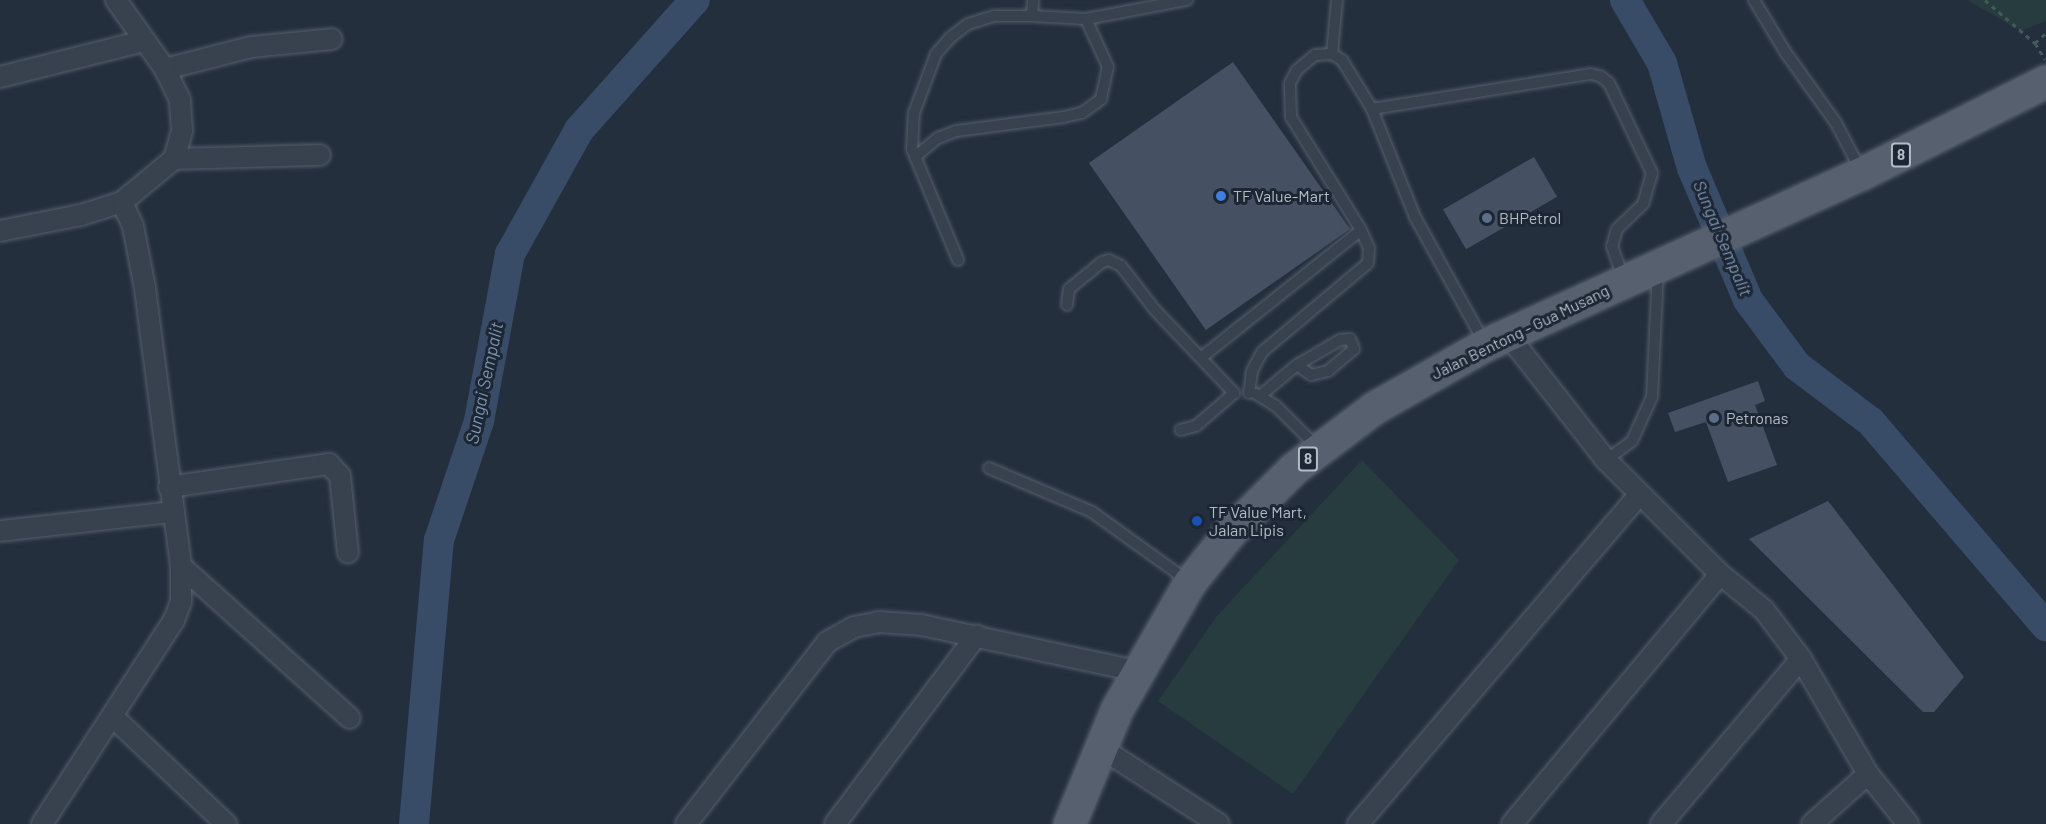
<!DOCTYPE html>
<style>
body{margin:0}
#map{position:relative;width:2046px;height:824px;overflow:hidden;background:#242f3e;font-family:Barlow,sans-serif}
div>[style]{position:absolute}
.green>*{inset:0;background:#263c3f}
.river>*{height:30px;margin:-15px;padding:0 15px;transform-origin:15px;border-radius:15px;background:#394c67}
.building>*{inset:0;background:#455162;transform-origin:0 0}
.path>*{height:3px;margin-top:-1.5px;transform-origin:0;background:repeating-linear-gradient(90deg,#44595c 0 4.5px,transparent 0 9px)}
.roads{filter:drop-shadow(0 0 2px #565f6c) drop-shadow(0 0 2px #565f6c)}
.lane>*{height:10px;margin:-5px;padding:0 5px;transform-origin:5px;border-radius:5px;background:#38414e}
.street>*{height:20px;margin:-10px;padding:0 10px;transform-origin:10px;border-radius:10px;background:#38414e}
.primary>*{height:32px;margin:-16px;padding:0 16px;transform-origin:16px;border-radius:16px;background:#56606e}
.dots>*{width:16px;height:16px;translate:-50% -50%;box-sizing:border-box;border:3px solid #1d2633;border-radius:50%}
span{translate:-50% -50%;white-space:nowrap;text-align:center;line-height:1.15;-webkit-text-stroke:6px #1d2633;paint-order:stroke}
.shield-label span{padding:2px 4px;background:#1d2633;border:2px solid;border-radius:4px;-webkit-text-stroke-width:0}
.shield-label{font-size:15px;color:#b4bcc9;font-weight:700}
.poi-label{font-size:16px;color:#b4bcc9}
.left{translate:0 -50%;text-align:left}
.street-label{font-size:16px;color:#b4bcc9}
.water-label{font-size:18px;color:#7c92b1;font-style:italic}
</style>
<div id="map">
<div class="green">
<i style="clip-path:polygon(1967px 0,2046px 0,2046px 21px,2021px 31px)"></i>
<i style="clip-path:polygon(1362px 460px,1459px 560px,1293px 794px,1158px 701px,1217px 616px)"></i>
</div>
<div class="river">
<i style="left:1625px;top:0;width:73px;rotate:59.6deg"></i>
<i style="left:1662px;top:63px;width:109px;rotate:74.1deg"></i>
<i style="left:1692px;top:168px;width:143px;rotate:67deg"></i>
<i style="left:1748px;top:300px;width:82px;rotate:53.4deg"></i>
<i style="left:1797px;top:366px;width:93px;rotate:37.1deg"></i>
<i style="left:1871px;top:422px;width:269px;rotate:49.4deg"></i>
<i style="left:414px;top:824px;width:285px;rotate:-85deg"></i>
<i style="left:439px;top:540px;width:126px;rotate:-71.4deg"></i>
<i style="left:479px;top:421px;width:170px;rotate:-79.5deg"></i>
<i style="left:510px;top:254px;width:142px;rotate:-60.9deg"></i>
<i style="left:579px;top:130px;width:174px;rotate:-48.3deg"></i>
</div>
<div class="building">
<i style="left:1233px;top:62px;width:204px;height:176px;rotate:55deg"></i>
<i style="left:1534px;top:157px;width:46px;height:105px;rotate:60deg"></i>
<i style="clip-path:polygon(1758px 381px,1765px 401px,1755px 405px,1777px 465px,1728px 482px,1706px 422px,1675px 432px,1668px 413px)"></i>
<i style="clip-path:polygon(1828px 501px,1964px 677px,1934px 712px,1923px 712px,1749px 539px)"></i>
</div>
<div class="path">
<i style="left:1985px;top:0;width:66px;rotate:40.7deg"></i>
<i style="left:2035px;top:43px;width:19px;rotate:58deg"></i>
<i style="left:2035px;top:43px;width:15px;rotate:-42deg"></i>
</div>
<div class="roads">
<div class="lane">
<i style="left:1754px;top:0;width:62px;rotate:58.9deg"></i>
<i style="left:1786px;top:53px;width:86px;rotate:54.5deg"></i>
<i style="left:1836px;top:123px;width:54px;rotate:62.5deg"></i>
<i style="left:1032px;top:16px;width:54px;rotate:3.2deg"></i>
<i style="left:1086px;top:19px;width:103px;rotate:-10.7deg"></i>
<i style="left:1332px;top:54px;width:54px;rotate:-84.7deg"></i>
<i style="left:1372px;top:109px;width:116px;rotate:68.3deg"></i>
<i style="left:1415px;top:217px;width:145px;rotate:61.1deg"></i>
<i style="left:915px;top:157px;width:30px;rotate:-40deg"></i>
<i style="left:938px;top:138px;width:19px;rotate:-21deg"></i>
<i style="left:956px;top:131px;width:109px;rotate:-7.4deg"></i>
<i style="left:1064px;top:117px;width:18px;rotate:-13deg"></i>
<i style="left:1082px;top:113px;width:24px;rotate:-36deg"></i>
<i style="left:1101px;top:99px;width:33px;rotate:-78deg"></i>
<i style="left:1108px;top:67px;width:53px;rotate:-114.6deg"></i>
<i style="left:958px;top:260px;width:120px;rotate:-112.5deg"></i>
<i style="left:912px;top:149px;width:36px;rotate:-87deg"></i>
<i style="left:914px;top:113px;width:63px;rotate:-69.6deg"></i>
<i style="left:936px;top:54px;width:23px;rotate:-49deg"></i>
<i style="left:951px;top:37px;width:21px;rotate:-37deg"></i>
<i style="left:968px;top:24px;width:28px;rotate:-17deg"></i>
<i style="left:995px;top:16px;width:37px"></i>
<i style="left:1032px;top:16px;width:16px;rotate:-86deg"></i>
<i style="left:1067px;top:305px;width:16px;rotate:-83deg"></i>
<i style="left:1069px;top:289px;width:43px;rotate:-39.3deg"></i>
<i style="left:1102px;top:262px;width:7px;rotate:-16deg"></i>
<i style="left:1109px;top:260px;width:13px;rotate:27deg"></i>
<i style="left:1121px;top:266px;width:56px;rotate:52.3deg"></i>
<i style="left:1155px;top:310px;width:115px;rotate:46.4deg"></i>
<i style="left:1234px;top:393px;width:50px;rotate:139deg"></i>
<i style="left:1196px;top:426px;width:16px;rotate:166deg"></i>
<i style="left:1202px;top:357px;width:203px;rotate:-38.6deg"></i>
<i style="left:1361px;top:230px;width:133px;rotate:-121.8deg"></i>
<i style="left:1291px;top:117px;width:34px;rotate:-92deg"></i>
<i style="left:1290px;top:83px;width:15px;rotate:-62deg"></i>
<i style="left:1297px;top:70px;width:23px;rotate:-40deg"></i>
<i style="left:1315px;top:55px;width:17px;rotate:-3deg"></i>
<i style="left:1332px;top:54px;width:12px;rotate:31deg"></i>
<i style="left:1342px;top:60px;width:57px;rotate:58.5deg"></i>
<i style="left:1372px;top:109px;width:222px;rotate:-9.1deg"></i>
<i style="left:1591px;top:74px;width:9px;rotate:13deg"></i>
<i style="left:1600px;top:76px;width:11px;rotate:38deg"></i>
<i style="left:1609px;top:83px;width:100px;rotate:64.5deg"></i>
<i style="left:1652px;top:173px;width:32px;rotate:106deg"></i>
<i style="left:1643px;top:204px;width:36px;rotate:136deg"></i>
<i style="left:1617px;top:229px;width:18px;rotate:106deg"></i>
<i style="left:1612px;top:246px;width:34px;rotate:71deg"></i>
<i style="left:1249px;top:393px;width:22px;rotate:-82deg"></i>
<i style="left:1252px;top:371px;width:21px;rotate:-62deg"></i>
<i style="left:1262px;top:352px;width:138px;rotate:-40deg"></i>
<i style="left:1368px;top:263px;width:15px;rotate:-86deg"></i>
<i style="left:1369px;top:248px;width:20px;rotate:-114deg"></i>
<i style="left:1256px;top:394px;width:23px;rotate:31deg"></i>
<i style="left:1276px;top:406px;width:59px;rotate:45deg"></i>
<i style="left:1261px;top:395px;width:47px;rotate:-39.8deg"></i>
<i style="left:1297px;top:365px;width:50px;rotate:-30.2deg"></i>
<i style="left:1340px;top:340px;width:10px;rotate:-6deg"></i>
<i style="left:1350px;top:339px;width:11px;rotate:68deg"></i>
<i style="left:1354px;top:349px;width:34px;rotate:140deg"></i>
<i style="left:1328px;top:371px;width:17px;rotate:167deg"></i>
<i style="left:1311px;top:375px;width:17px;rotate:-144deg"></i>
<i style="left:1606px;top:460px;width:32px;rotate:-36deg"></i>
<i style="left:1632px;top:441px;width:48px;rotate:-65.6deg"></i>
<i style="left:1652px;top:397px;width:125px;rotate:-87.3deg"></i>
<i style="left:989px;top:468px;width:112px;rotate:23.1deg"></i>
<i style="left:1092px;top:512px;width:118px;rotate:35.7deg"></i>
</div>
<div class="street">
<i style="left:165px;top:69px;width:89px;rotate:-14.3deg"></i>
<i style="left:251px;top:47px;width:81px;rotate:-5.6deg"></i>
<i style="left:0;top:77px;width:147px;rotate:-14.1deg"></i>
<i style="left:174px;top:159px;width:146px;rotate:-1.6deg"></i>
<i style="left:0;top:231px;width:83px;rotate:-11.2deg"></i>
<i style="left:81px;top:215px;width:43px;rotate:-17.6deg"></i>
<i style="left:122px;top:202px;width:67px;rotate:-39.6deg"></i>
<i style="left:174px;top:159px;width:29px;rotate:-74deg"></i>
<i style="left:182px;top:131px;width:31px;rotate:-94deg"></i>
<i style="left:180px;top:100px;width:34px;rotate:-116deg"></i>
<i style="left:165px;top:69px;width:85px;rotate:-125.4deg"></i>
<i style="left:1508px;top:335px;width:159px;rotate:51.9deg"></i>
<i style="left:1606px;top:460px;width:161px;rotate:45deg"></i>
<i style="left:1720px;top:574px;width:57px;rotate:39.3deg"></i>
<i style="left:1764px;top:610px;width:61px;rotate:52.9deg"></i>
<i style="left:1801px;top:659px;width:133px;rotate:59.8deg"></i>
<i style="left:1868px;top:774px;width:64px;rotate:51.3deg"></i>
<i style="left:169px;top:487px;width:162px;rotate:-8.2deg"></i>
<i style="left:329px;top:464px;width:16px;rotate:47deg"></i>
<i style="left:340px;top:476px;width:77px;rotate:84.1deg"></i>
<i style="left:0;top:531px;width:173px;rotate:-6.3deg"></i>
<i style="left:181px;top:566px;width:227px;rotate:42deg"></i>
<i style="left:113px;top:717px;width:156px;rotate:43.4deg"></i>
<i style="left:1101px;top:748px;width:140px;rotate:32.8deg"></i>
<i style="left:42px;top:824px;width:243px;rotate:-57.1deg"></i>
<i style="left:174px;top:620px;width:19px;rotate:-69deg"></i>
<i style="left:181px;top:602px;width:36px;rotate:-90deg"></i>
<i style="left:181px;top:566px;width:280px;rotate:-97.4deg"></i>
<i style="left:145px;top:288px;width:63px;rotate:-101deg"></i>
<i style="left:133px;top:226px;width:26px;rotate:-115deg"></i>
<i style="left:686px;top:824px;width:230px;rotate:-52.2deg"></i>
<i style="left:827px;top:642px;width:31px;rotate:-29deg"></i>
<i style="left:854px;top:627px;width:25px;rotate:-11deg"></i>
<i style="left:879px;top:622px;width:43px;rotate:4deg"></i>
<i style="left:922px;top:625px;width:220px;rotate:12.1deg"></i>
<i style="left:835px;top:824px;width:236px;rotate:-53.1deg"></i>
<i style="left:1358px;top:824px;width:434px;rotate:-49.5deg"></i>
<i style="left:1512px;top:824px;width:325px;rotate:-50.2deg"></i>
<i style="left:1661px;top:824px;width:216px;rotate:-49.7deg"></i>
<i style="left:1812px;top:824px;width:75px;rotate:-41.8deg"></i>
</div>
<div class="primary">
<i style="left:1070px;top:824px;width:123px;rotate:-67.6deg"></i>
<i style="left:1117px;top:710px;width:146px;rotate:-60.1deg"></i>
<i style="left:1190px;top:583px;width:65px;rotate:-51.2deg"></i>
<i style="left:1231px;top:532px;width:89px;rotate:-45deg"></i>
<i style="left:1294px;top:469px;width:101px;rotate:-37deg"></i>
<i style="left:1375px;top:408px;width:128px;rotate:-29.6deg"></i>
<i style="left:1486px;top:345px;width:413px;rotate:-24.5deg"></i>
<i style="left:1862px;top:174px;width:206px;rotate:-26.6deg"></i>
</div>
</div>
<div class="dots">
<i style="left:1221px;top:196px;background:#3f7fe0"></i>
<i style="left:1487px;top:218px;background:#5c6f8a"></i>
<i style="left:1714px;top:418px;background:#5c6f8a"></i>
<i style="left:1197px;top:521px;background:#1a4fb4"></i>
</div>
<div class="shield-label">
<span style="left:1901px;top:155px">8</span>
<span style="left:1308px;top:459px">8</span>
</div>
<div class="poi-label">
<span class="left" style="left:1233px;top:196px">TF Value-Mart</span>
<span class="left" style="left:1499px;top:218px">BHPetrol</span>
<span class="left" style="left:1726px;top:418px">Petronas</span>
<span class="left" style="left:1209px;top:521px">TF Value Mart,<br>Jalan Lipis</span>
</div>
<div class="street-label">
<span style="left:1520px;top:332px;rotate:-26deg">Jalan Bentong - Gua Musang</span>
</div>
<div class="water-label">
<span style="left:1723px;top:238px;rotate:67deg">Sungai Sempalit</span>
<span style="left:484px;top:383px;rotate:-78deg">Sungai Sempalit</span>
</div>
</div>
